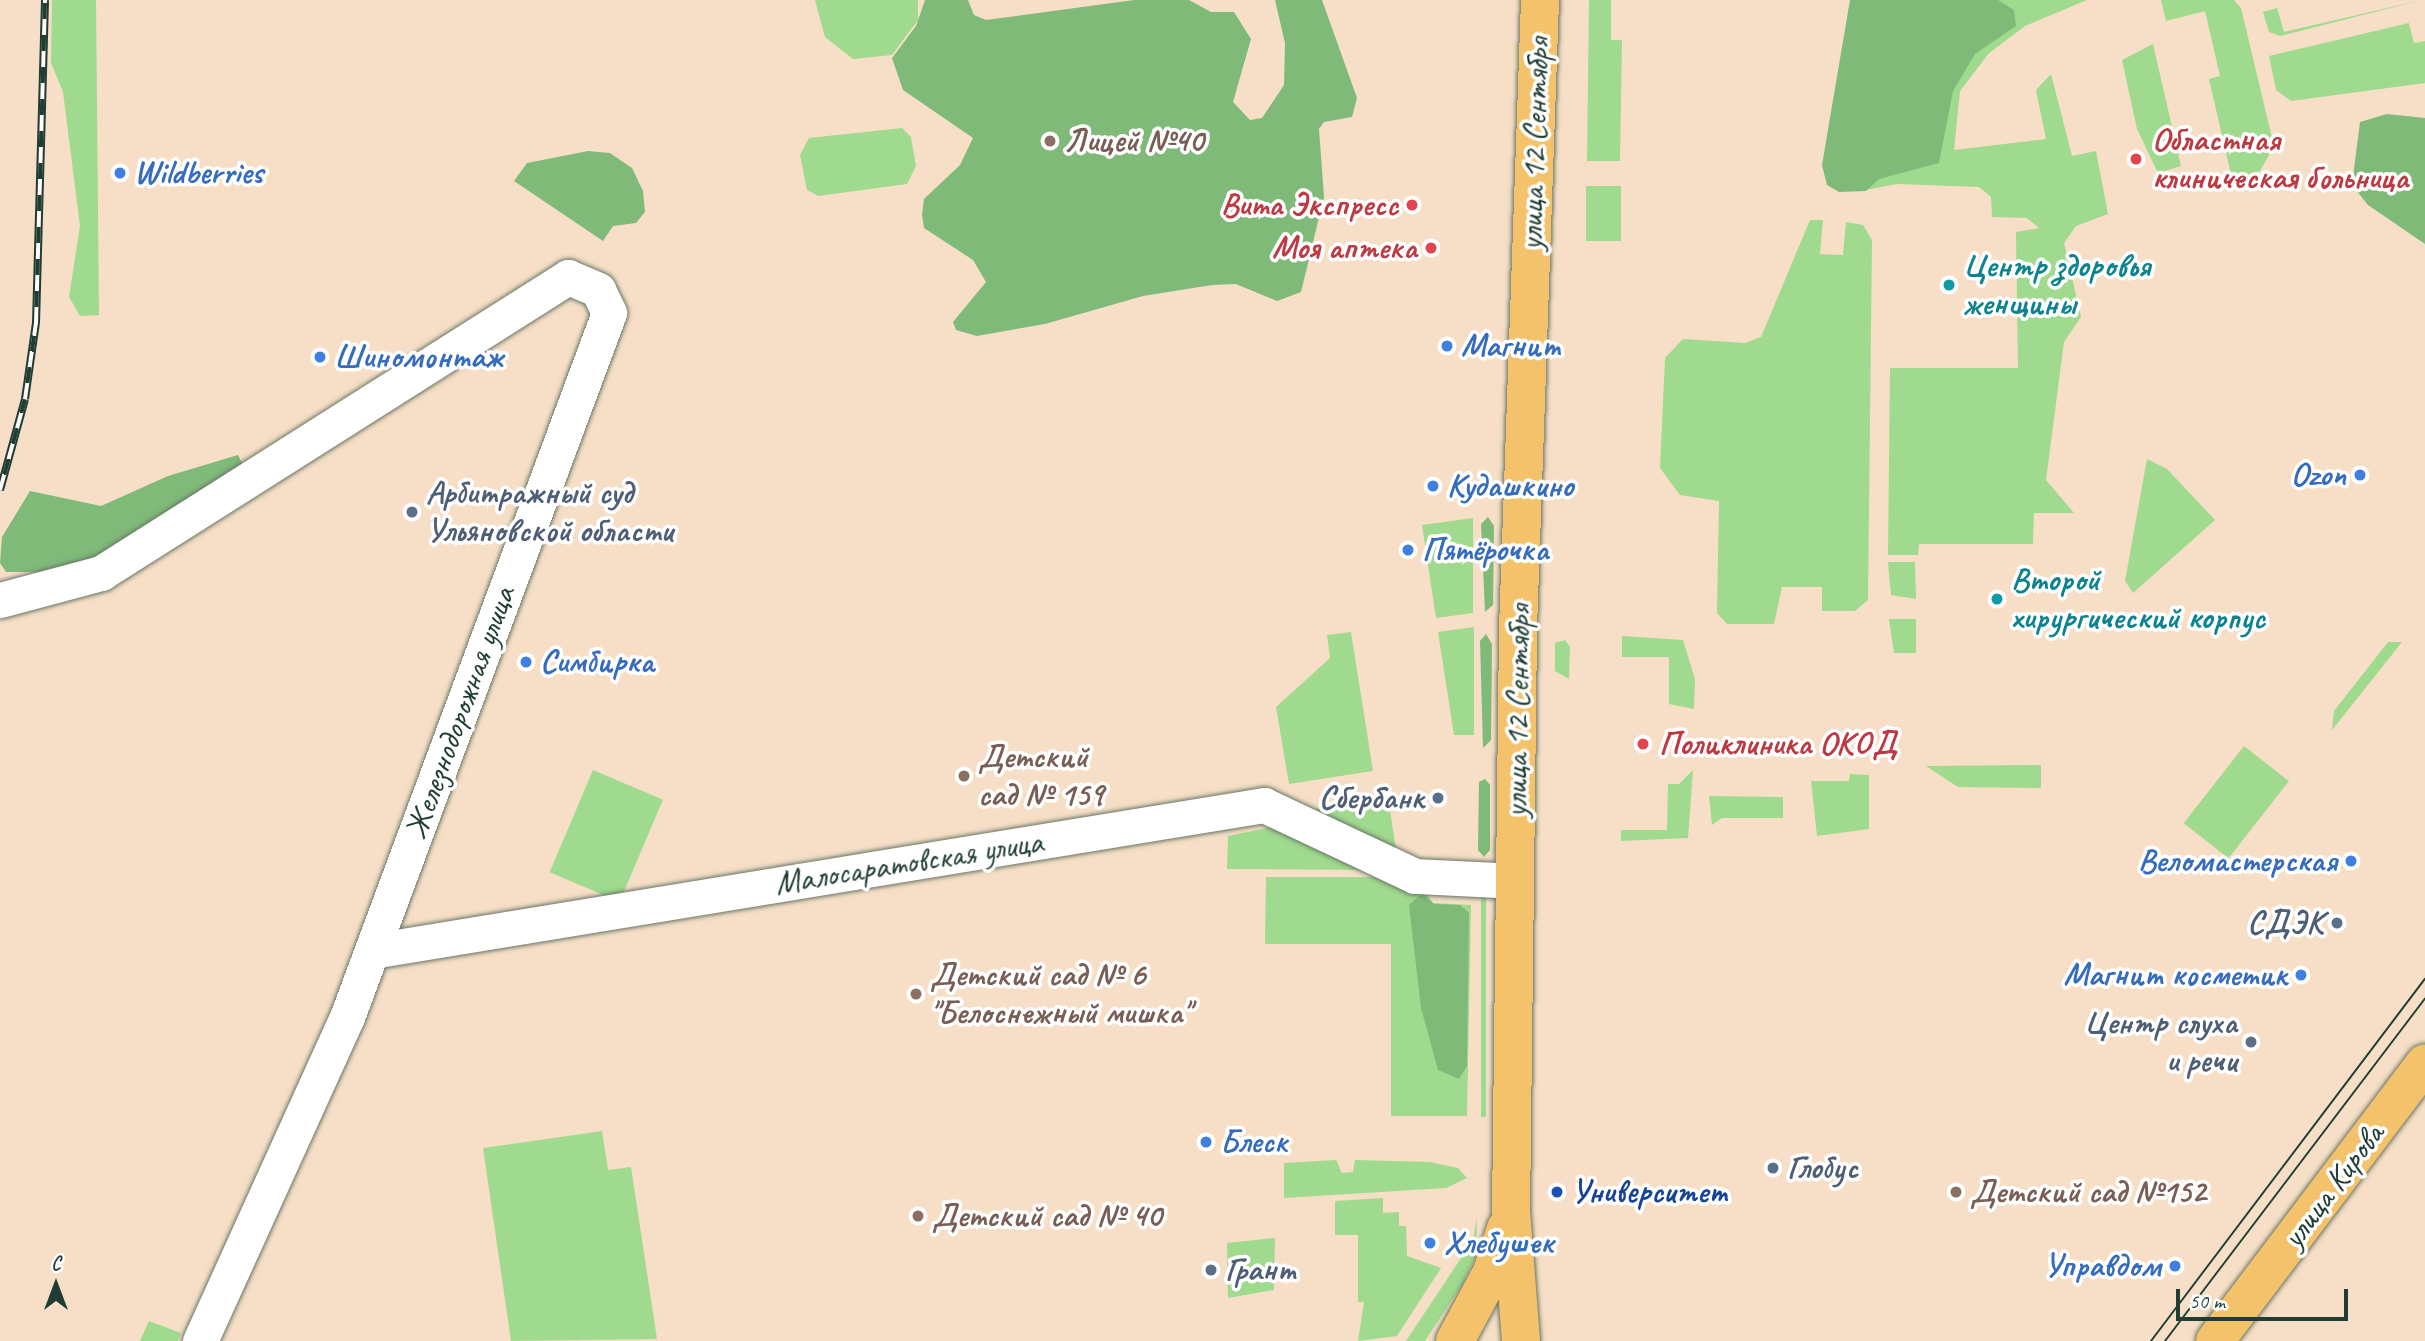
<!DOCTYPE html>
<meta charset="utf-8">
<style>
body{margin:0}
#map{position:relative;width:2425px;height:1341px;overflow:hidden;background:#f6dfc6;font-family:Caveat,sans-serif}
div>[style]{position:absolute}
.green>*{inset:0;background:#9fda8e;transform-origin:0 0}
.forest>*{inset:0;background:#7fba79}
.roads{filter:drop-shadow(0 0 2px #6a7667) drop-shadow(0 0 2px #6a7667)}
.minor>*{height:35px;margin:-17.5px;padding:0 17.5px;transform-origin:17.5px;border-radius:17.5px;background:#fff}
.major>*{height:38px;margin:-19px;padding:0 19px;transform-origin:19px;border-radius:19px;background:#f3c26a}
.tram>*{height:2px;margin:-1px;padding:0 1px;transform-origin:1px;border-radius:1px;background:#1f3d34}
.rail>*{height:8px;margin-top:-4px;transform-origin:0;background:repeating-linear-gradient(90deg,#fff 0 16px,#1f3d34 0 32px);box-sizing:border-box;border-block:2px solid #1f3d34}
.dots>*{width:19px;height:19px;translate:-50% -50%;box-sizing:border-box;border:4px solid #fff;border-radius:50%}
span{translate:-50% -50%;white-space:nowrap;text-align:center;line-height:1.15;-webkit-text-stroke:7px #fff;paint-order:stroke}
.health-label{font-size:33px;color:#be3a42;font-weight:700}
.left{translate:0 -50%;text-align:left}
.right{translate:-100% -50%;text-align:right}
.education-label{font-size:33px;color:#785e54;font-weight:700}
.street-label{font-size:33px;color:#1f3d34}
.shop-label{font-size:33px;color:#366cbe;font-weight:700}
.culture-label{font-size:33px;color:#0d838f;font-weight:700}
.service-label{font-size:33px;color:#4e5e75;font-weight:700}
.transit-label{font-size:33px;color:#164399;font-weight:700}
.north{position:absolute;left:21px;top:1250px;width:70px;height:70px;-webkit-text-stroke:5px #fff;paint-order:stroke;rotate:0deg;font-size:19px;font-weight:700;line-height:28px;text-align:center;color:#1f3d34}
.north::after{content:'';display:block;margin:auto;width:24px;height:32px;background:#1f3d34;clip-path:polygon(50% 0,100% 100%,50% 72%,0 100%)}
.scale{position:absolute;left:2176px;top:1289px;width:172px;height:32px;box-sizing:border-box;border:4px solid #1f3d34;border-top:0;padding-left:9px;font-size:21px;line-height:24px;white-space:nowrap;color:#1f3d34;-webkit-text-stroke:5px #fff;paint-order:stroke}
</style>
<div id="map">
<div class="green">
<i style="clip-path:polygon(52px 0,96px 0,99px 315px,80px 316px,69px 297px,80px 226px,63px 92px,51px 63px)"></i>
<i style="clip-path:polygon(815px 0,918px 0,918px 20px,892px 55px,853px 59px,825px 37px)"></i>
<i style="clip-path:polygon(1589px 0,1611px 0,1611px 40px,1622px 40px,1620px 161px,1587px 161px)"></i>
<i style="clip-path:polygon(1934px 0,2087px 0,2025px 26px,1989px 53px,1960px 91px,1954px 150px,2046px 139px,2036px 90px,2051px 74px,2072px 156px,2096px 151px,2108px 214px,2076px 226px,2064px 243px,2081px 317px,2064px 342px,2046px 480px,2074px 513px,2034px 513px,2033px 544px,1919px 544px,1918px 555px,1888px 555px,1890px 368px,2018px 368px,2016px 232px,2039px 228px,2027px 218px,1992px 217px,1991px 197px,1979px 187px,1897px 184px,1860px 191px)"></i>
<i style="clip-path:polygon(2161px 0,2234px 0,2241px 8px,2274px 146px,2260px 171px,2234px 185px,2187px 189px,2232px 179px,2209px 79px,2220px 76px,2205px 11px,2166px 21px)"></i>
<i style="clip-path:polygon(2422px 0,2280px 36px,2269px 32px,2263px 12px,2277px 8px,2284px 32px)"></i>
<i style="clip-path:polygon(2409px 23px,2414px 43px,2425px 41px,2425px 83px,2291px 101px,2276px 90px,2269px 56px)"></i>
<i style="clip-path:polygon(2153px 44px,2181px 166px,2158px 173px,2137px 129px,2122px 60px)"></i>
<i style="clip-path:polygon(902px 128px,911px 137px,916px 166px,907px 184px,818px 196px,807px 190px,800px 155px,809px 138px)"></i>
<i style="left:1586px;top:186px;width:35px;height:55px"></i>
<i style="clip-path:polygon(1810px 220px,1823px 220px,1820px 254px,1843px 255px,1846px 222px,1863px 225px,1872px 240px,1868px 600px,1855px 611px,1822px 611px,1822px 587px,1782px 587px,1774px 624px,1727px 624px,1717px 613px,1719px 501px,1680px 495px,1660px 468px,1665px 358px,1683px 339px,1745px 343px,1761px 337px)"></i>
<i style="clip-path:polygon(2147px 459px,2167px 469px,2215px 520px,2133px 593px,2125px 581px)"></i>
<i style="clip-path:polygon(1473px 518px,1473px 613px,1436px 618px,1422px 525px)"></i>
<i style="clip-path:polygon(1888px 562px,1915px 562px,1916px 599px,1891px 595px)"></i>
<i style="clip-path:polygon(1889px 619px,1916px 619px,1916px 653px,1894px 653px)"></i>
<i style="clip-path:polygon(1474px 627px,1474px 735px,1454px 735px,1438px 632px)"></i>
<i style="clip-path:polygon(1351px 632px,1373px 771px,1289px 784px,1276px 707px,1330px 658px,1327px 635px)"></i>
<i style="clip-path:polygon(1622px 636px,1683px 640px,1695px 679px,1694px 709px,1669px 704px,1669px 657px,1622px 657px)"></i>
<i style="clip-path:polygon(1565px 640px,1570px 647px,1569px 679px,1555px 671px,1555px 643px)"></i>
<i style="clip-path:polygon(2388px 642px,2402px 642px,2332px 730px,2334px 711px)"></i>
<i style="left:2244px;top:746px;width:57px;height:98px;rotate:38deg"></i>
<i style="clip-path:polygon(2041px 765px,2041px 788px,1958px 787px,1926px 766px)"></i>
<i style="left:593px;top:770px;width:76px;height:111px;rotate:23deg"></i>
<i style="clip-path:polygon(1693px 770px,1688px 838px,1621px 841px,1621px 830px,1667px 830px,1668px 784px,1679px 784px)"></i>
<i style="clip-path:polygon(1850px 774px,1869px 775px,1869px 829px,1817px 836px,1811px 781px,1849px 781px)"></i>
<i style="clip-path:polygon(1709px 796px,1783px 797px,1783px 818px,1722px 818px,1712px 825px)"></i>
<i style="clip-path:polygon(1388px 797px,1398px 863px,1297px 812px)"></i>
<i style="clip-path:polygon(1267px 828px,1276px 828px,1370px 870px,1227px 869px,1228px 836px)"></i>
<i style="clip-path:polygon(1266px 877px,1394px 877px,1420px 884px,1433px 903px,1471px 905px,1467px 1116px,1391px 1116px,1391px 944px,1265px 944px)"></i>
<i style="left:1481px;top:891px;width:5px;height:226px"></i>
<i style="clip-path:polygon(602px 1131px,608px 1170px,631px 1167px,657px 1339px,511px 1341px,483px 1148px)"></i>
<i style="clip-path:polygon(1336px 1160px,1342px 1173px,1353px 1172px,1355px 1160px,1430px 1162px,1458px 1168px,1467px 1178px,1446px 1188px,1284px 1198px,1284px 1163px)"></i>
<i style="clip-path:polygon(1383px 1198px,1383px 1213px,1399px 1212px,1399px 1226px,1406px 1226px,1407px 1256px,1441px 1268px,1397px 1336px,1358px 1341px,1364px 1302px,1358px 1302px,1358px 1235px,1335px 1235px,1335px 1201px)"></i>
<i style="clip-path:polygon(1477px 1217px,1476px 1255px,1463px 1283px,1425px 1341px,1406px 1341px,1473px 1240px)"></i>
<i style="clip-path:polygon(1275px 1238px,1274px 1290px,1228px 1298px,1227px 1243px)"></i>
<i style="clip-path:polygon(149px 1321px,181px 1333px,178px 1341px,140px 1341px)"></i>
</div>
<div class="forest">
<i style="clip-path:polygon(925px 0,968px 0,974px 15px,986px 20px,1134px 0,1189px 0,1211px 12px,1234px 12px,1251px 39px,1233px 102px,1250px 120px,1262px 118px,1284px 85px,1285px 43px,1275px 0,1322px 0,1357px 98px,1352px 117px,1324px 122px,1319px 129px,1324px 197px,1301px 292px,1277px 301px,1236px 284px,1212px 285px,1143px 296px,1045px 324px,977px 336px,956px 330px,953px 322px,986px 282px,973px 260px,924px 228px,922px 215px,924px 199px,960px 165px,973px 138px,903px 90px,892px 58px,916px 26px)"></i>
<i style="clip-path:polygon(1850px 0,1998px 0,2014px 10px,2016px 26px,1975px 54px,1953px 91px,1939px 163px,1879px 179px,1866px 191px,1839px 192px,1827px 185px,1822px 165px)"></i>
<i style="clip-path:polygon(2387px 114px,2425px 118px,2425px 244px,2368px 205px,2352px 185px,2360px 122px)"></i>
<i style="clip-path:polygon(588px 151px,610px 153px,632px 168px,643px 191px,645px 212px,636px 223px,613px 226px,603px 241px,514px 181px,527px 163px)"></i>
<i style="clip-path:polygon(238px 455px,243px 465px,122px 548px,45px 572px,6px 572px,0 563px,2px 537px,30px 491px,101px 506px,168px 476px)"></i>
<i style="clip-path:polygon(1488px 517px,1494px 526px,1493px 605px,1485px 612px,1481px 524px)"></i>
<i style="clip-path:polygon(1486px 634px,1492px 644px,1491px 740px,1483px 748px,1480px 641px)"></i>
<i style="clip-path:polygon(1485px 779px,1490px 785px,1490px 850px,1484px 857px,1478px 850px,1479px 782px)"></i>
<i style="clip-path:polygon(1422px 893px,1434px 904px,1460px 905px,1469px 913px,1467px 1066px,1459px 1079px,1438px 1070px,1421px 1008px,1409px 905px)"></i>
</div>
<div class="roads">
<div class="minor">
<i style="left:0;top:600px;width:105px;rotate:-15deg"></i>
<i style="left:101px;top:573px;width:553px;rotate:-32.37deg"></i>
<i style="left:568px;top:277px;width:33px;rotate:23deg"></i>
<i style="left:598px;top:290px;width:25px;rotate:64deg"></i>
<i style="left:609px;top:313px;width:751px;rotate:110.41deg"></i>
<i style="left:347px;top:1017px;width:356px;rotate:114.4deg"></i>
<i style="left:372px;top:951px;width:904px;rotate:-9.3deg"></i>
<i style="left:1264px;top:805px;width:167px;rotate:25.2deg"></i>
<i style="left:1415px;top:876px;width:101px;rotate:2.8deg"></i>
</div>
<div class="major">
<i style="left:1455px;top:1341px;width:78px;rotate:-61.8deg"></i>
<i style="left:1492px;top:1272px;width:46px;rotate:-72.3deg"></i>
<i style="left:1521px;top:1341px;width:129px;rotate:-94.4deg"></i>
<i style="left:1511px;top:1212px;width:584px;rotate:-89.31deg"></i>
<i style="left:1518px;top:628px;width:628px;rotate:-87.99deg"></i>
<i style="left:2215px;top:1341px;width:348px;rotate:-52.9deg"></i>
</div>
</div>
<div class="tram">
<i style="left:2151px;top:1341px;width:454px;rotate:-52.9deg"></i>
<i style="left:2165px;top:1341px;width:430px;rotate:-52.8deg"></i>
</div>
<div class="rail">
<i style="left:0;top:490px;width:94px;rotate:-74.6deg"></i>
<i style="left:25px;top:399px;width:77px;rotate:-81.8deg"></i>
<i style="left:36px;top:323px;width:323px;rotate:-88.4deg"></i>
</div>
<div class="dots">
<i style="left:1050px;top:141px;background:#8d6e63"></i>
<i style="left:2136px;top:159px;background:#e0444e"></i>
<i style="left:120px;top:173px;background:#3f7fe0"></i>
<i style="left:1412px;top:205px;background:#e0444e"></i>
<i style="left:1431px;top:248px;background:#e0444e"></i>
<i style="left:1949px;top:285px;background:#0f9aa8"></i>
<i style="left:1447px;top:346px;background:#3f7fe0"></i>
<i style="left:320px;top:357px;background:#3f7fe0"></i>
<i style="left:2360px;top:475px;background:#3f7fe0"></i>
<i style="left:1433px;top:486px;background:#3f7fe0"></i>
<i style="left:412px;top:512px;background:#5c6f8a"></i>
<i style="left:1408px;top:550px;background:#3f7fe0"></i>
<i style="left:1997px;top:599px;background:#0f9aa8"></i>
<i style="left:526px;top:662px;background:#3f7fe0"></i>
<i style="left:1643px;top:744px;background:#e0444e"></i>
<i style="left:964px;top:776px;background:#8d6e63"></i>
<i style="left:1438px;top:798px;background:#5c6f8a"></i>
<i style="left:2351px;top:861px;background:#3f7fe0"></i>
<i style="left:2337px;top:923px;background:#5c6f8a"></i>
<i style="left:2301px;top:975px;background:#3f7fe0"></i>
<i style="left:916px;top:994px;background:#8d6e63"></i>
<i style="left:2251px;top:1042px;background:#5c6f8a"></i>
<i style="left:1206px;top:1142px;background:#3f7fe0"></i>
<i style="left:1773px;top:1168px;background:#5c6f8a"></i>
<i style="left:1557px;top:1192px;background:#1a4fb4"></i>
<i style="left:1956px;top:1192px;background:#8d6e63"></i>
<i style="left:918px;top:1216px;background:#8d6e63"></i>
<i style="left:1430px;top:1243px;background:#3f7fe0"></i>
<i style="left:2175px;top:1266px;background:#3f7fe0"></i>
<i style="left:1211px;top:1270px;background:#5c6f8a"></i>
</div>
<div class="health-label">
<span class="left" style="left:2152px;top:159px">Областная<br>клиническая больница</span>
<span class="right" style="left:1398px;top:205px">Вита Экспресс</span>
<span class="right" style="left:1417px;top:248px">Моя аптека</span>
<span class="left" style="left:1659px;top:744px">Поликлиника ОКОД</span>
</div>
<div class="education-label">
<span class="left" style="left:1064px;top:141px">Лицей №40</span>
<span class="left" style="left:978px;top:776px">Детский<br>сад № 159</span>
<span class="left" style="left:930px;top:994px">Детский сад № 6<br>"Белоснежный мишка"</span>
<span class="left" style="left:1970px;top:1192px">Детский сад №152</span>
<span class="left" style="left:932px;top:1216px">Детский сад № 40</span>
</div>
<div class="street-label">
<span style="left:1535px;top:144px;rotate:-88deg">улица 12 Сентября</span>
<span style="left:1518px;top:711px;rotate:-89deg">улица 12 Сентября</span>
<span style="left:460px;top:713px;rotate:-70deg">Железнодорожная улица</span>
<span style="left:909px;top:863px;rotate:-9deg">Малосаратовская улица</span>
<span style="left:2333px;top:1186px;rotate:-53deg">улица Кирова</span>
</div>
<div class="shop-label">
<span class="left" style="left:134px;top:173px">Wildberries</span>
<span class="left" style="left:1461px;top:346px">Магнит</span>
<span class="left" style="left:334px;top:357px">Шиномонтаж</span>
<span class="right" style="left:2346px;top:475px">Ozon</span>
<span class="left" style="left:1447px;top:486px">Кудашкино</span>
<span class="left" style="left:1422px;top:550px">Пятёрочка</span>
<span class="left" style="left:540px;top:662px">Симбирка</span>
<span class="right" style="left:2337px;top:861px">Веломастерская</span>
<span class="right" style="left:2287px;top:975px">Магнит косметик</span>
<span class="left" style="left:1220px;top:1142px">Блеск</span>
<span class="left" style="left:1444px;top:1243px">Хлебушек</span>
<span class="right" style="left:2161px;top:1266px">Управдом</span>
</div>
<div class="culture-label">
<span class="left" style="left:1963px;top:285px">Центр здоровья<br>женщины</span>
<span class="left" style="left:2011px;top:599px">Второй<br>хирургический корпус</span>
</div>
<div class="service-label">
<span class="left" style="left:426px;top:512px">Арбитражный суд<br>Ульяновской области</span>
<span class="right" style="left:1424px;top:798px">Сбербанк</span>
<span class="right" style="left:2323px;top:923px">СДЭК</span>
<span class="right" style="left:2237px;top:1042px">Центр слуха<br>и речи</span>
<span class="left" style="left:1787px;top:1168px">Глобус</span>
<span class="left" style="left:1225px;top:1270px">Грант</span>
</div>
<div class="transit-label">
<span class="left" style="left:1571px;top:1192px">Университет</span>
</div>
<div class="north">С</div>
<div class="scale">50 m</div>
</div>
